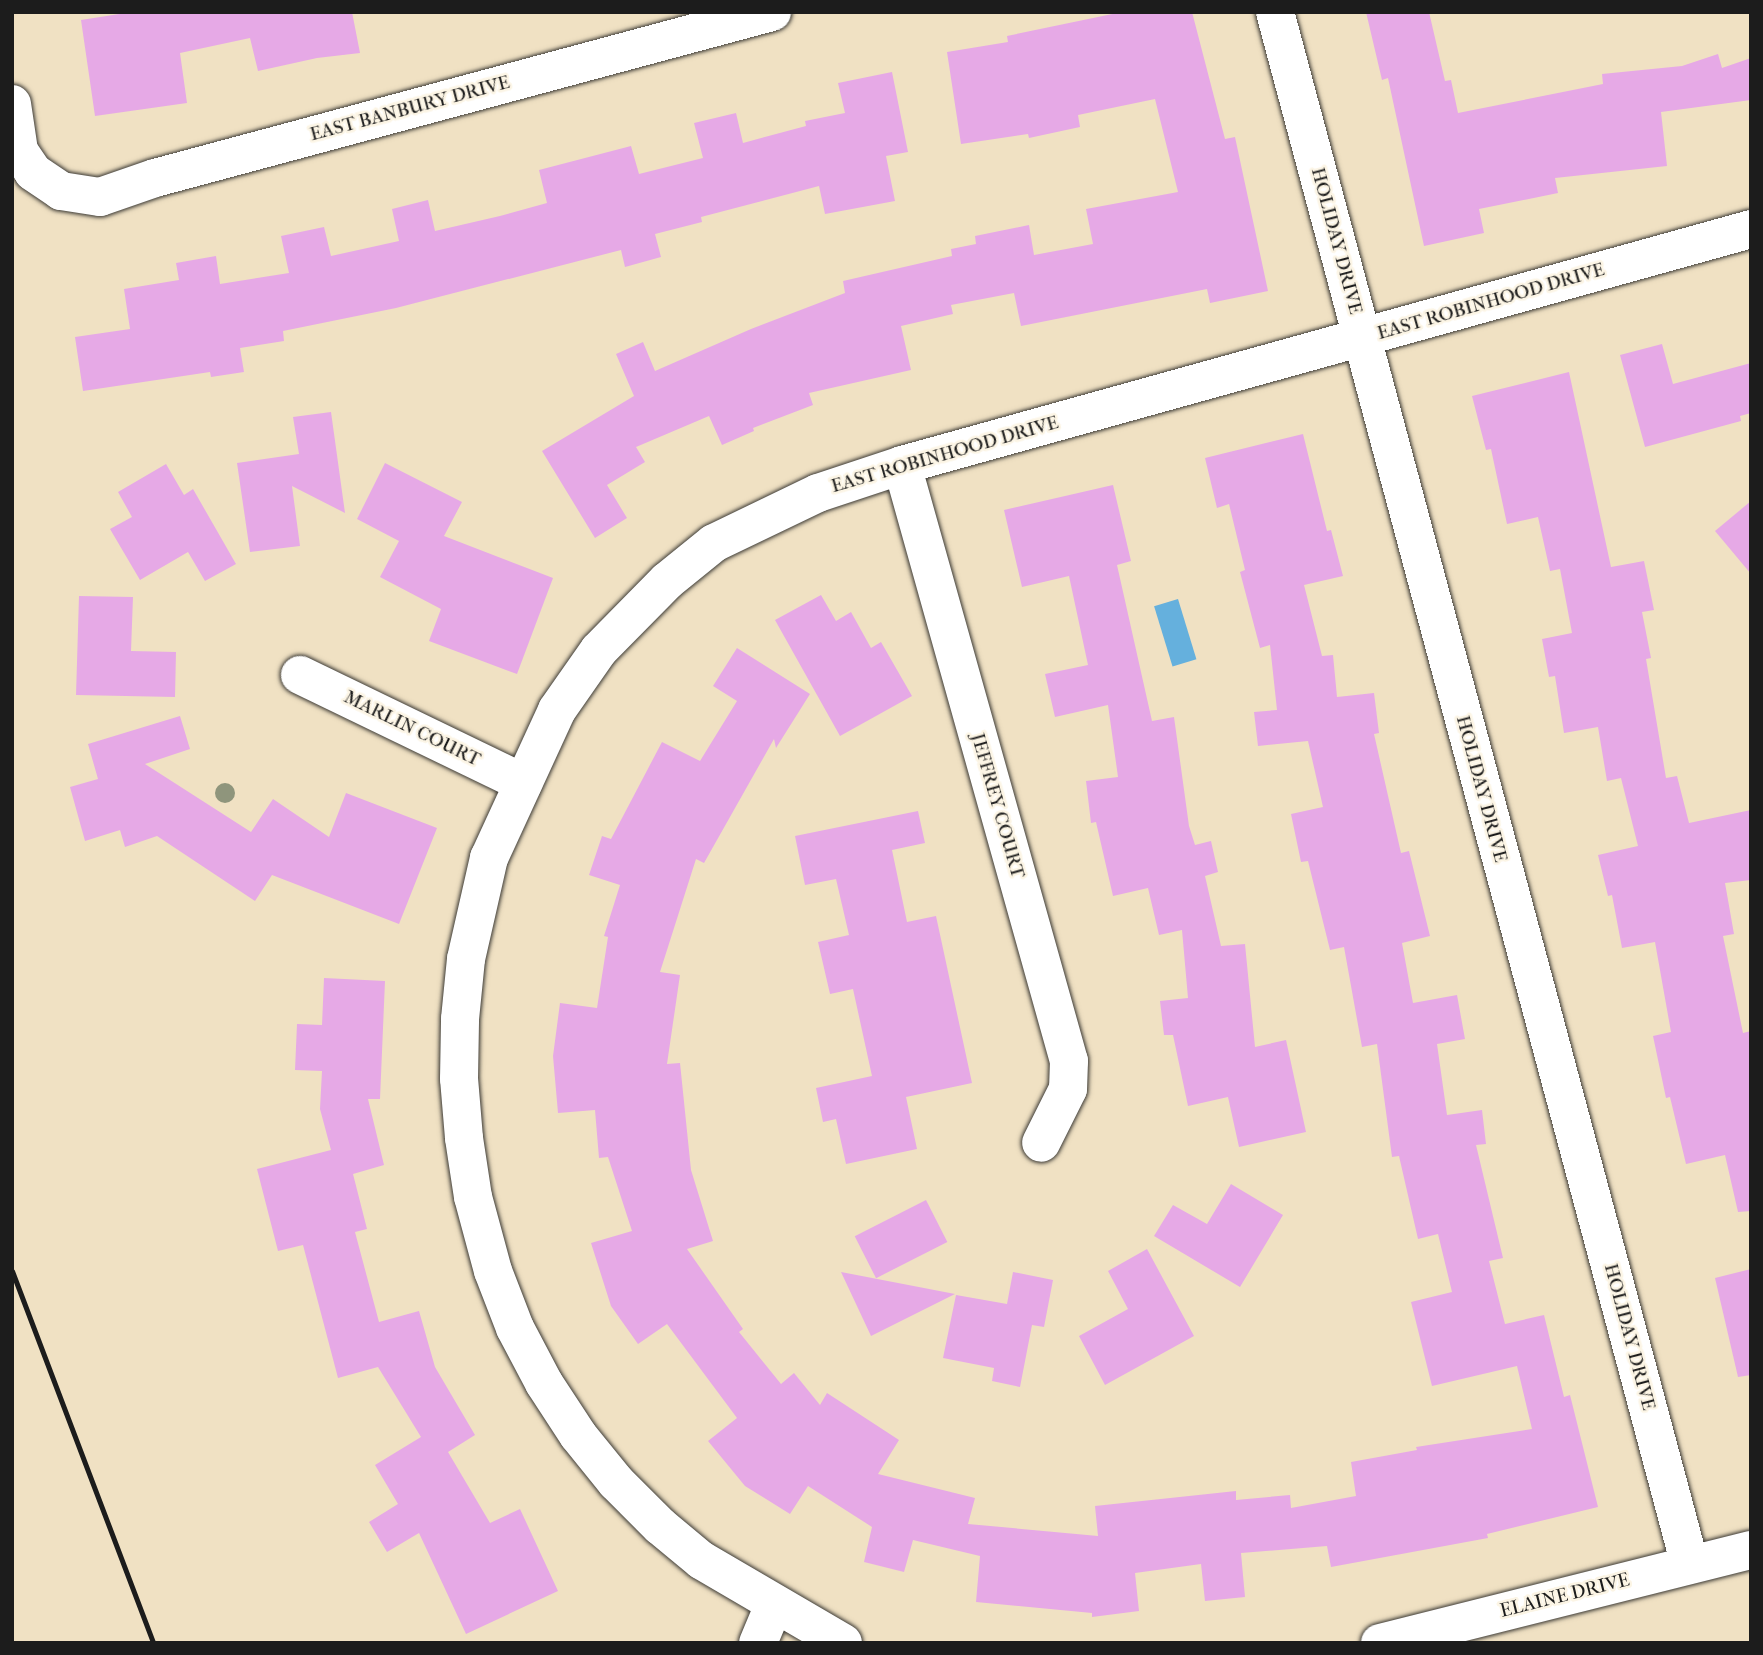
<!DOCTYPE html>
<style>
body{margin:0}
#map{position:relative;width:1763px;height:1655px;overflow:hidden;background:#f0e1c3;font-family:"IM FELL French Canon",serif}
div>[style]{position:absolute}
.water>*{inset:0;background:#65b0dd;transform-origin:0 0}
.building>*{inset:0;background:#e6a9e6;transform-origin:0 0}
.roads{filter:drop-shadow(0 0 2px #3c3a35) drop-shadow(0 0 2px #3c3a35)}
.minor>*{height:38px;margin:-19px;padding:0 19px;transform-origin:19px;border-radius:19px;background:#fff}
.rail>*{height:5px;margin:-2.5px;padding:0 2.5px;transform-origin:2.5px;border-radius:2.5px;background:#1c1c1c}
.trees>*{width:20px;height:20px;margin:-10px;border-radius:50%;background:#8f957c}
span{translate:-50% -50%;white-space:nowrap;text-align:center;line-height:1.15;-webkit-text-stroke:5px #fcf5e5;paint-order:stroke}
.street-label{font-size:19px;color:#1c1c1c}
.frame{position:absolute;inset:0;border:14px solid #1c1c1c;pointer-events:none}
</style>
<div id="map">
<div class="water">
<i style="left:1178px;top:599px;width:63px;height:25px;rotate:73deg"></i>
</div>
<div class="building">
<i style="clip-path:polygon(132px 12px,352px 12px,360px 53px,317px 58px,258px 71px,250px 38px,180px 53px,187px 103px,95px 116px,81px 20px)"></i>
<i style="clip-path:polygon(1122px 12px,1192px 12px,1225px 139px,1235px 137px,1268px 291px,1210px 303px,1207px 289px,1021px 326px,1014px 293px,951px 305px,953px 314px,901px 326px,911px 370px,809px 393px,813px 405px,753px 428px,754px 431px,722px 445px,709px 416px,636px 447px,645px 462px,607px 485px,627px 518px,595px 538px,542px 451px,634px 396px,616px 354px,643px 342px,655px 371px,751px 329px,845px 293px,843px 281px,952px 256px,951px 249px,976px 244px,975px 236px,1029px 225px,1034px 255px,1093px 244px,1086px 209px,1178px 192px,1155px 99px,1078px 115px,1080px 127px,1029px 138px,1028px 134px,961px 144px,947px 52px,1008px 42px,1007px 36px)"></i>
<i style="clip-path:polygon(1366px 12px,1429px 12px,1445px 81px,1451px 80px,1458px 113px,1603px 84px,1602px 74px,1682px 66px,1718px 54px,1722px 68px,1751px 58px,1751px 100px,1661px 112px,1667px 166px,1555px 178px,1558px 193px,1479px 209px,1484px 233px,1424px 246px,1388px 78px,1382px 80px)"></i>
<i style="clip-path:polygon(892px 72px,908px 152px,886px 156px,895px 201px,825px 214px,819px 186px,701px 217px,702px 222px,655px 234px,661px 257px,625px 267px,621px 250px,396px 308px,283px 331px,284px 341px,240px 348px,244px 372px,211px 377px,210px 372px,83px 391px,75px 337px,130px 329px,124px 289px,179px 280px,176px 263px,216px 256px,220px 284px,289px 273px,281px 236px,324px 227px,331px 256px,399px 241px,392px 209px,428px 200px,435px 231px,500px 216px,547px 203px,539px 170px,631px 146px,639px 174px,703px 158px,694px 123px,736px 113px,743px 143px,806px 126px,805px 121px,845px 113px,838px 83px)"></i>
<i style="clip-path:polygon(1662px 344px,1673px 384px,1751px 363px,1751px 413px,1740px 416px,1741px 421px,1645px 447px,1620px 355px)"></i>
<i style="clip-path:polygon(1569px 372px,1611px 567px,1644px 561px,1654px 610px,1642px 612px,1651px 658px,1646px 659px,1666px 778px,1677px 776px,1689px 823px,1751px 810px,1751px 880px,1725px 883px,1734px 934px,1723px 936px,1743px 1033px,1751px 1031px,1751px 1211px,1738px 1212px,1725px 1155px,1686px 1164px,1670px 1097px,1666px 1098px,1653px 1036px,1671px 1032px,1655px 942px,1622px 948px,1612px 895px,1608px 896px,1598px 855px,1638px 846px,1621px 778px,1607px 781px,1598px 727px,1564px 733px,1555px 676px,1549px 677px,1542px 639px,1572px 633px,1560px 569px,1550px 571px,1538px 517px,1507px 524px,1491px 449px,1486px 450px,1472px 396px)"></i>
<i style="clip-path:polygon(331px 412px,345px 513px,292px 486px,300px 546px,250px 552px,237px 463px,299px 454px,293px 417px)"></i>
<i style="clip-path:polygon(1303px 434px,1327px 531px,1331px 530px,1343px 576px,1304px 585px,1322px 656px,1333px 655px,1337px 697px,1374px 693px,1379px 733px,1374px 734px,1401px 853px,1409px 851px,1430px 936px,1402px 943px,1413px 1003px,1457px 995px,1465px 1039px,1437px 1044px,1447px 1115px,1482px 1110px,1486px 1144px,1476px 1145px,1503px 1258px,1489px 1261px,1505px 1324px,1544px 1315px,1564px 1397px,1570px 1395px,1598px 1507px,1487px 1534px,1488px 1538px,1331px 1567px,1327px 1546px,1241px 1553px,1245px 1597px,1205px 1601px,1201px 1564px,1135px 1573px,1139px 1611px,1092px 1617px,1092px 1613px,976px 1602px,980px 1556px,913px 1540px,904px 1572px,864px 1562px,872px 1527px,808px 1486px,790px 1514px,745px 1486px,708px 1441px,737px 1418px,667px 1324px,638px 1344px,611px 1306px,591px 1243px,632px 1231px,608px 1157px,599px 1158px,595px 1110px,558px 1113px,553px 1056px,560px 1003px,597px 1008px,608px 937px,604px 936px,620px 885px,589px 875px,602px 836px,611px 839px,662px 742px,700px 761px,737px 701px,713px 686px,737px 648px,810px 694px,776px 748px,774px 739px,704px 863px,696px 859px,660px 972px,680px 975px,667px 1064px,680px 1063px,691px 1170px,713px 1241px,687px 1249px,743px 1329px,739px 1332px,781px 1384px,794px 1373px,820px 1405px,827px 1393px,899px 1440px,878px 1474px,975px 1498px,968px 1524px,1098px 1536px,1095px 1506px,1236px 1491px,1236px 1500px,1290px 1495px,1291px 1508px,1356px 1496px,1351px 1462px,1417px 1450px,1416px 1447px,1532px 1429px,1517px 1366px,1432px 1386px,1411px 1302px,1452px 1292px,1438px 1234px,1418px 1239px,1399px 1156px,1392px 1157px,1377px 1044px,1362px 1047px,1344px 947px,1330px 950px,1308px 861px,1301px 862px,1291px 814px,1323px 807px,1308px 741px,1258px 746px,1254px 712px,1277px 710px,1270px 645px,1260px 648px,1240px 572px,1245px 570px,1229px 504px,1217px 508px,1205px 458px)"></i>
<i style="clip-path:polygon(385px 463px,462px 502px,444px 536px,553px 578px,517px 674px,429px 641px,441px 609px,380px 577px,399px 541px,357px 519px)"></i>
<i style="clip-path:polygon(166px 464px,184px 495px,193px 489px,236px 564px,205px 581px,188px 552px,140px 580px,110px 529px,132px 517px,118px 492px)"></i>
<i style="clip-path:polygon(1113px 485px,1131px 561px,1117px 565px,1152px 721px,1174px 717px,1189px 826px,1195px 845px,1211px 841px,1218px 872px,1205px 876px,1221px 946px,1245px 944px,1255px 1047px,1286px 1040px,1306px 1132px,1239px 1147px,1228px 1097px,1188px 1106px,1173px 1035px,1164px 1035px,1160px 1001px,1188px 998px,1182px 930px,1159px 935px,1148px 888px,1113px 896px,1096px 822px,1091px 823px,1086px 781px,1118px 777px,1108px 705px,1055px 717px,1045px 674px,1088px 665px,1069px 576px,1022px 587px,1004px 510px)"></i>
<i style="clip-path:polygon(1751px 501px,1751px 574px,1715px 531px)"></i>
<i style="clip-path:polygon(821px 595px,836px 621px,851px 612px,871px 648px,881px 642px,912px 696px,840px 736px,775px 620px)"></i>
<i style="clip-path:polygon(79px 596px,133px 597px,131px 651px,176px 652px,175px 697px,76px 695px)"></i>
<i style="clip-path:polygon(180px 716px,190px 749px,145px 764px,251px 832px,273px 799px,329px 837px,346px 793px,437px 828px,399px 924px,272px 875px,255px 901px,157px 836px,125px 847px,120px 830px,85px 841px,70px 787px,98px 779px,88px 744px)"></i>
<i style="clip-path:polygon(918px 811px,925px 843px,892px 850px,907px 922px,936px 916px,972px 1083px,906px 1097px,917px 1149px,846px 1164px,836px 1119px,823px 1122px,816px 1088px,872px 1076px,853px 989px,830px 994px,818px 942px,849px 935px,836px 879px,805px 885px,795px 836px)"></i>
<i style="clip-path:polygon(324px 978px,385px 981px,380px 1099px,368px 1099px,384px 1165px,353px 1174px,367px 1229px,355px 1232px,379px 1322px,419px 1311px,435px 1367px,475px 1435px,448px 1452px,490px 1523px,520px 1509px,558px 1591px,466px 1634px,419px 1533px,387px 1552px,369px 1522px,398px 1504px,375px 1465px,421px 1437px,378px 1367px,338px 1378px,303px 1245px,278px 1251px,257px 1169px,331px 1150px,320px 1109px,322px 1071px,295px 1070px,297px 1024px,322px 1025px)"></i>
<i style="clip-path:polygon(1231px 1184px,1283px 1215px,1240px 1287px,1154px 1236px,1173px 1205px,1207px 1224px)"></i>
<i style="left:926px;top:1200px;width:47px;height:80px;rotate:63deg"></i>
<i style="clip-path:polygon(1147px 1249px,1194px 1336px,1105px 1385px,1079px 1336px,1128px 1309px,1108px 1271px)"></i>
<i style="clip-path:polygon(1751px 1269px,1751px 1375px,1738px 1377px,1715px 1278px)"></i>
<i style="clip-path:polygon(841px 1272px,955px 1294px,871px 1336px)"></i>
<i style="clip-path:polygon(1013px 1272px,1053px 1280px,1044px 1327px,1032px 1325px,1020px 1387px,992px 1381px,994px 1368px,943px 1358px,956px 1295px,1007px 1304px)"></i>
</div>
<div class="roads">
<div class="minor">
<i style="left:1275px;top:12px;width:1607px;rotate:75.04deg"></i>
<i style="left:12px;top:104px;width:48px;rotate:81.5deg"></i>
<i style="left:19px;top:151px;width:25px;rotate:56deg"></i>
<i style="left:33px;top:172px;width:34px;rotate:34deg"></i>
<i style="left:61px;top:191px;width:39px;rotate:9deg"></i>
<i style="left:100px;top:197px;width:58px;rotate:-19.1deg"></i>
<i style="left:155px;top:178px;width:639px;rotate:-15.06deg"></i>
<i style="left:902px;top:465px;width:619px;rotate:74.35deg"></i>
<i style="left:1069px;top:1061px;width:28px;rotate:92deg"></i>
<i style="left:1068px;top:1089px;width:60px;rotate:116.6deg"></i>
<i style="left:300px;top:675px;width:248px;rotate:25.8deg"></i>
<i style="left:758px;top:1643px;width:41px;rotate:-67.2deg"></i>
<i style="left:843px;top:1643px;width:164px;rotate:-149.7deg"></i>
<i style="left:701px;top:1560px;width:53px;rotate:-140.3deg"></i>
<i style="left:660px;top:1526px;width:62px;rotate:-135deg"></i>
<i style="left:616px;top:1482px;width:60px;rotate:-129deg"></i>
<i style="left:578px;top:1435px;width:62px;rotate:-123.2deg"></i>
<i style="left:544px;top:1383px;width:62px;rotate:-117.8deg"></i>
<i style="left:515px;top:1328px;width:61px;rotate:-111.1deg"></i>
<i style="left:493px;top:1271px;width:77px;rotate:-105.1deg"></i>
<i style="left:473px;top:1197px;width:60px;rotate:-98.7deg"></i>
<i style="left:464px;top:1138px;width:59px;rotate:-94.8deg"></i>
<i style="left:459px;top:1079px;width:60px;rotate:-89deg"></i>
<i style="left:460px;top:1019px;width:60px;rotate:-84.3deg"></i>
<i style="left:466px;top:959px;width:104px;rotate:-77.2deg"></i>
<i style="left:489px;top:858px;width:163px;rotate:-65.3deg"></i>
<i style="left:557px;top:710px;width:73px;rotate:-55deg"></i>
<i style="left:599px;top:650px;width:97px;rotate:-45.4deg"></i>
<i style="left:667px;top:581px;width:60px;rotate:-39deg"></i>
<i style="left:714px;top:543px;width:115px;rotate:-25.7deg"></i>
<i style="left:818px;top:493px;width:89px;rotate:-18.4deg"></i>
<i style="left:902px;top:465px;width:881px;rotate:-15.53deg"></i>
<i style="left:1380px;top:1643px;width:382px;rotate:-14.1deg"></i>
</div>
</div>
<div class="rail">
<i style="left:12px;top:1271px;width:398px;rotate:69.2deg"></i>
</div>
<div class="trees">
<i style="left:225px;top:793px"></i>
</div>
<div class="street-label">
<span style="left:410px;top:109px;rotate:-15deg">EAST BANBURY DRIVE</span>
<span style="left:1336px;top:241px;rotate:75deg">HOLIDAY DRIVE</span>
<span style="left:1491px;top:302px;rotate:-16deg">EAST ROBINHOOD DRIVE</span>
<span style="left:945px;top:455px;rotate:-16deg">EAST ROBINHOOD DRIVE</span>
<span style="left:412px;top:729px;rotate:26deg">MARLIN COURT</span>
<span style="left:1481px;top:789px;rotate:75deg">HOLIDAY DRIVE</span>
<span style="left:997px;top:806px;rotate:74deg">JEFFREY COURT</span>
<span style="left:1629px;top:1337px;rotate:75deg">HOLIDAY DRIVE</span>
<span style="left:1565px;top:1596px;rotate:-14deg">ELAINE DRIVE</span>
</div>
<div class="frame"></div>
</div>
